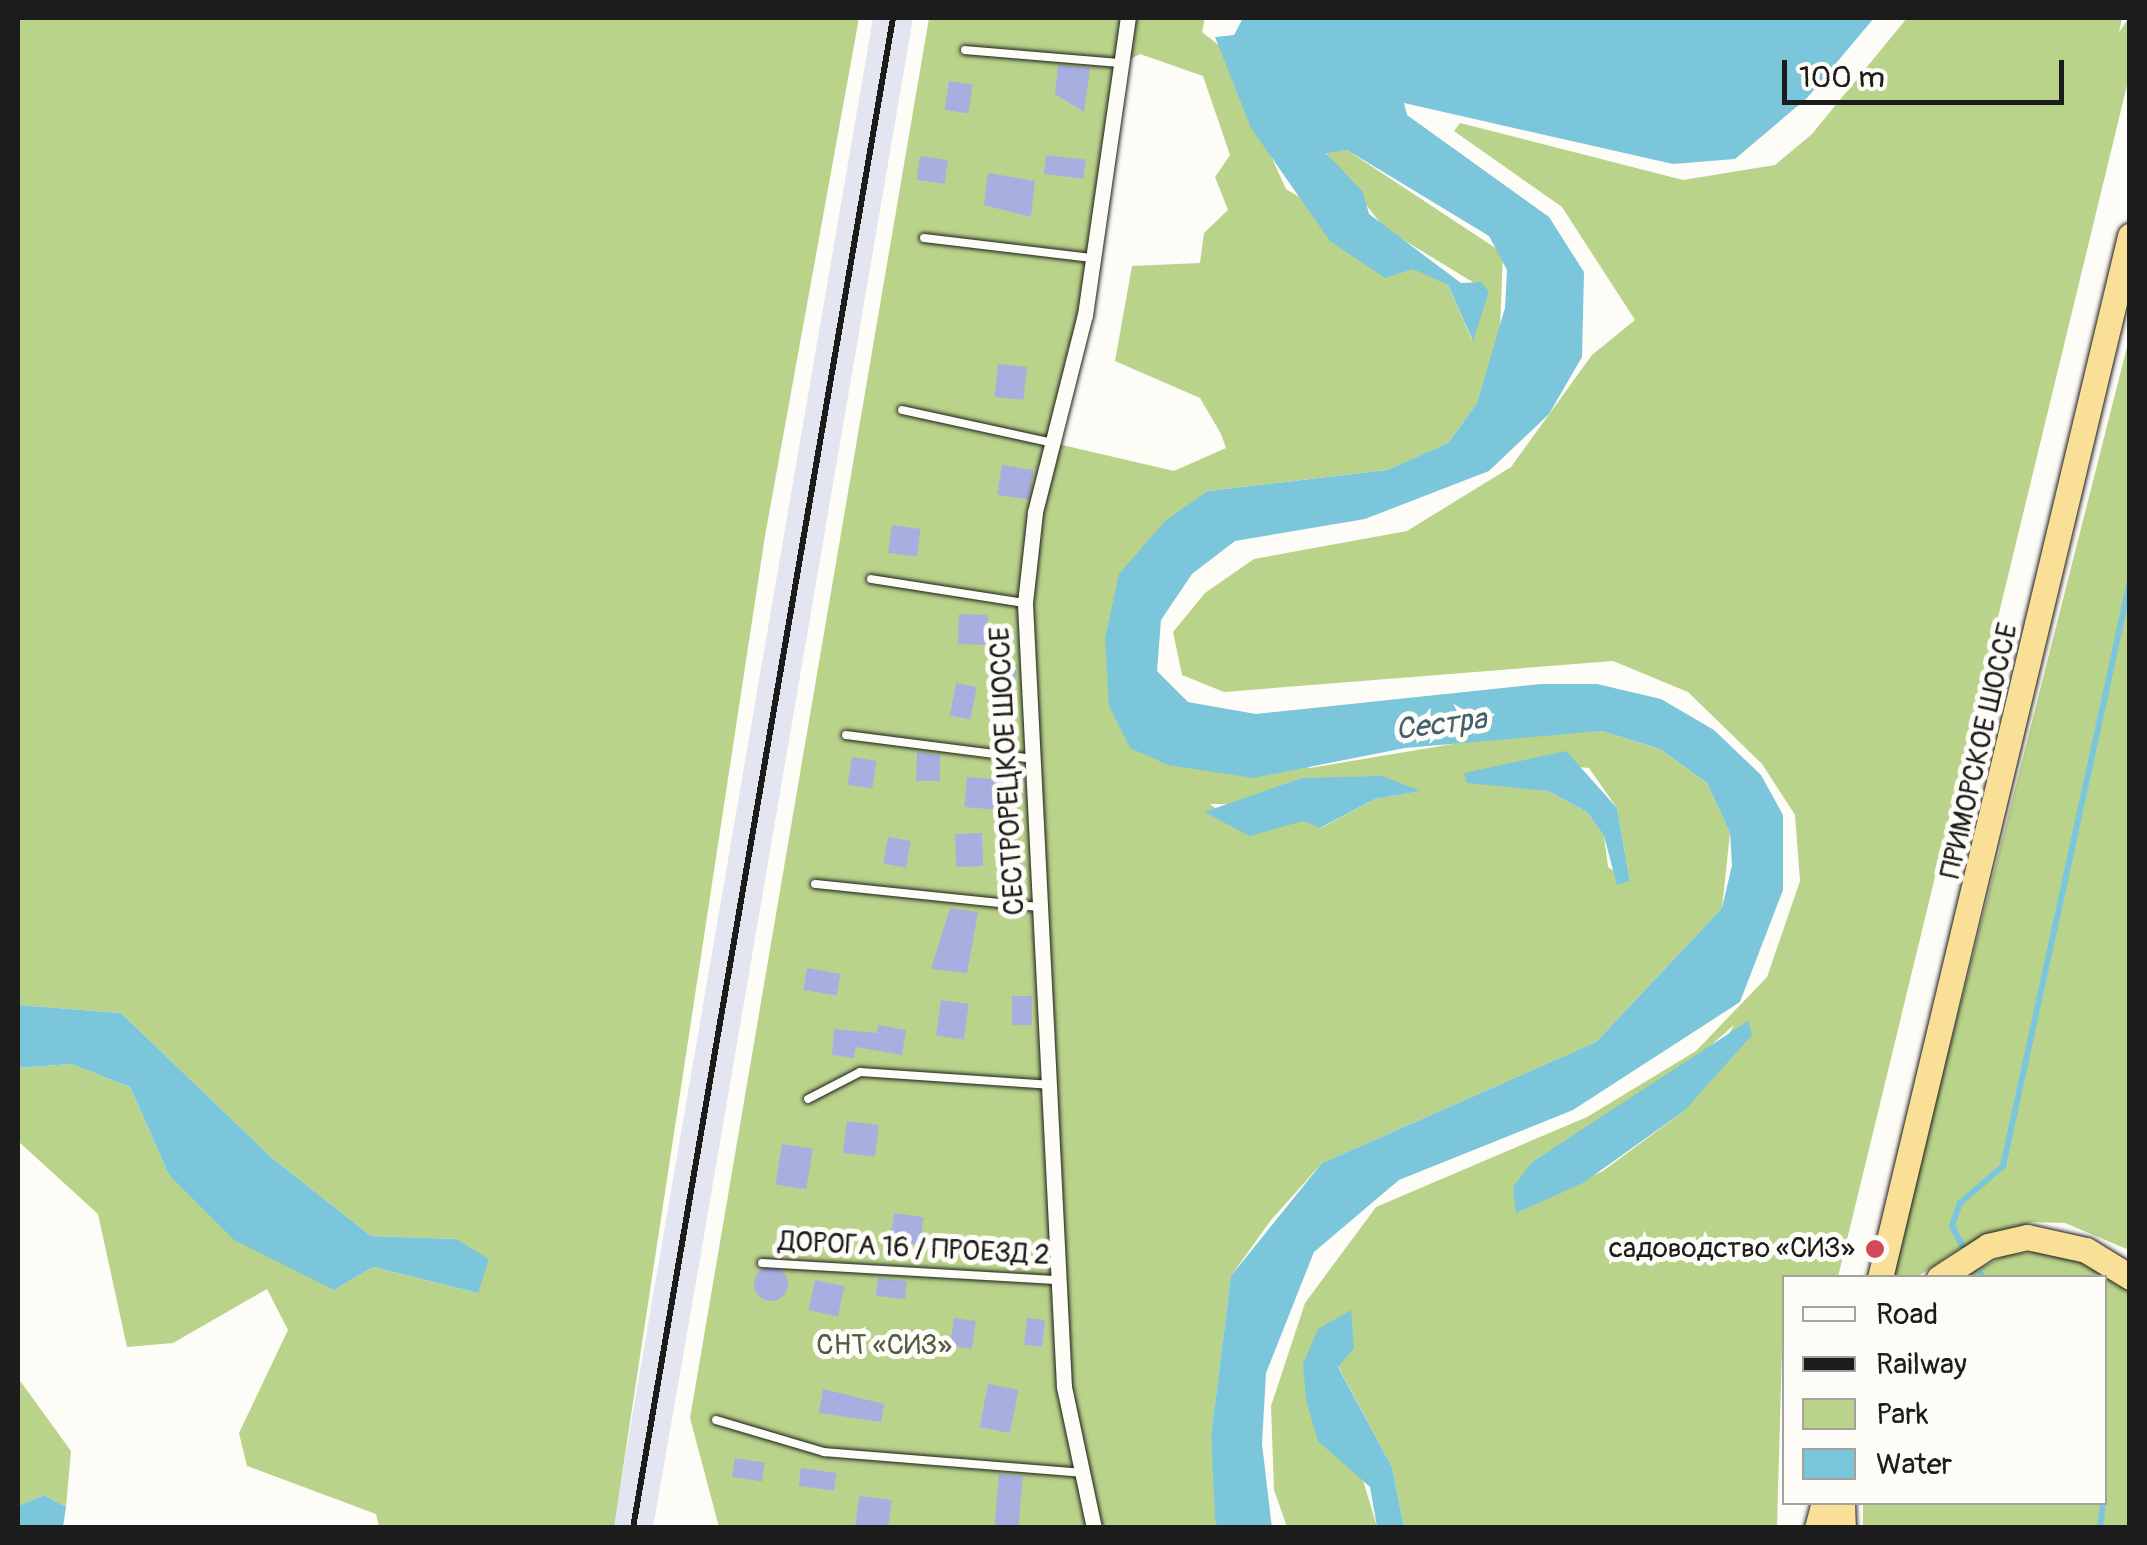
<!DOCTYPE html>
<meta charset="utf-8">
<style>
body{margin:0}
#map{position:relative;width:2147px;height:1545px;overflow:hidden;background:#fdfcf7;font-family:Pangolin,sans-serif}
div>[style]{position:absolute}
.built>*{inset:0;background:#e3e5f0}
.green>*{inset:0;background:#bad38a}
.water>*{inset:0;background:#7cc6dc}
.stream>*{height:6px;margin:-3px;padding:0 3px;transform-origin:3px;border-radius:3px;background:#7cc6dc}
.building>*{inset:0;background:#a7afe0;transform-origin:0 0}
.round{border-radius:50%}
.roads{filter:drop-shadow(0 0 2px #1c1c1c) drop-shadow(0 0 2px #1c1c1c)}
.service>*{height:8px;margin:-4px;padding:0 4px;transform-origin:4px;border-radius:4px;background:#fdfcf7}
.minor>*{height:15px;margin:-7.5px;padding:0 7.5px;transform-origin:7.5px;border-radius:7.5px;background:#fdfcf7}
.trunk>*{height:25px;margin:-12.5px;padding:0 12.5px;transform-origin:12.5px;border-radius:12.5px;background:#fadf96}
.rail>*{height:6px;margin:-3px;padding:0 3px;transform-origin:3px;border-radius:3px;background:#1c1c1c}
.dots>*{width:28px;height:28px;translate:-50% -50%;box-sizing:border-box;border:5px solid #fdfcf7;border-radius:50%}
span{translate:-50% -50%;white-space:nowrap;text-align:center;line-height:1.15;-webkit-text-stroke:10px #fdfcf7;paint-order:stroke}
.street-label{font-size:28px;color:#1c1c1c}
.poi-label{font-size:28px;color:#1c1c1c}
.right{translate:-100% -50%;text-align:right}
.park-label{font-size:28px;color:#535c42}
.water-label{font-size:30px;color:#426069;font-style:italic}
.frame{position:absolute;inset:0;border:20px solid #1c1c1c;pointer-events:none}
.legend{position:absolute;left:1782px;top:1275px;width:325px;height:230px;box-sizing:border-box;background:#fdfcf7;border:2px solid #a3a29f;margin:0;padding:12px 18px;list-style:none;font-size:30px;color:#1c1c1c}
.legend li{display:flex;align-items:center;gap:20px;height:50px}
.legend b{width:50px;border:2px solid #a3a29f}
.scale{position:absolute;left:1782px;top:60px;width:282px;height:45px;box-sizing:border-box;border:5px solid #1c1c1c;border-top:0;padding-left:12px;font-size:30px;line-height:35px;white-space:nowrap;color:#1c1c1c;-webkit-text-stroke:8px #fdfcf7;paint-order:stroke}
</style>
<div id="map">
<div class="built">
<i style="clip-path:polygon(873px 18px,913px 18px,695px 1288px,653px 1527px,613px 1528px)"></i>
</div>
<div class="green">
<i style="clip-path:polygon(18px 18px,859px 18px,765px 536px,614px 1527px,379px 1527px,376px 1514px,247px 1466px,239px 1433px,288px 1330px,267px 1289px,173px 1343px,127px 1347px,98px 1214px,18px 1141px,18px 1068px,71px 1064px,130px 1087px,169px 1175px,334px 1290px,373px 1267px,478px 1293px,456px 1239px,371px 1236px,271px 1157px,121px 1013px,18px 1005px)"></i>
<i style="clip-path:polygon(evenodd,929px 18px,1205px 18px,1202px 32px,1221px 47px,1286px 189px,1448px 285px,1472px 340px,1489px 292px,1384px 228px,1326px 152px,1347px 150px,1503px 253px,1500px 331px,1477px 403px,1448px 443px,1387px 470px,1208px 491px,1109px 705px,1310px 768px,1512px 734px,1602px 731px,1660px 749px,1707px 783px,1730px 833px,1722px 908px,1596px 1042px,1322px 1163px,1271px 1220px,1231px 1276px,1211px 1436px,1217px 1527px,719px 1527px,690px 1418px,929px 18px,1140px 54px,1203px 76px,1230px 155px,1215px 177px,1228px 210px,1204px 233px,1200px 263px,1132px 266px,1115px 361px,1200px 398px,1221px 434px,1226px 448px,1174px 471px,1058px 444px,1121px 64px,1140px 54px,929px 18px,1529px 763px,1589px 768px,1617px 808px,1630px 881px,1608px 867px,1604px 836px,1587px 812px,1548px 791px,1465px 773px,1529px 763px,929px 18px,1302px 778px,1420px 791px,1375px 799px,1321px 828px,1303px 820px,1250px 835px,1210px 804px,1238px 804px,1302px 778px)"></i>
<i style="clip-path:polygon(evenodd,1907px 18px,2122px 18px,2119px 32px,2129px 18px,2129px 77px,1838px 1277px,1784px 1278px,1777px 1527px,1404px 1527px,1392px 1467px,1318px 1329px,1377px 1527px,1287px 1527px,1274px 1490px,1271px 1406px,1305px 1303px,1376px 1207px,1587px 1117px,1696px 1051px,1767px 977px,1800px 881px,1795px 815px,1762px 764px,1688px 692px,1613px 661px,1224px 692px,1182px 675px,1173px 632px,1205px 593px,1254px 559px,1407px 531px,1511px 467px,1592px 355px,1635px 320px,1562px 207px,1454px 131px,1460px 123px,1683px 180px,1775px 165px,1812px 134px,1907px 18px,1734px 1025px,1684px 1111px,1603px 1171px,1543px 1198px,1532px 1162px,1686px 1067px,1734px 1025px)"></i>
<i style="clip-path:polygon(2129px 339px,2129px 1250px,2065px 1223px,2032px 1222px,1959px 1249px,1917px 1277px,1891px 1278px)"></i>
<i style="clip-path:polygon(2044px 1251px,2079px 1258px,2129px 1288px,2129px 1527px,1863px 1528px,1863px 1503px,2104px 1502px,2104px 1278px,1964px 1277px,2005px 1255px)"></i>
<i style="clip-path:polygon(18px 1378px,71px 1451px,66px 1507px,44px 1495px,18px 1506px)"></i>
</div>
<div class="water">
<i style="clip-path:polygon(1243px 18px,1874px 18px,1807px 98px,1735px 159px,1673px 164px,1404px 103px,1407px 115px,1549px 217px,1584px 272px,1582px 357px,1549px 414px,1489px 471px,1365px 519px,1235px 541px,1192px 574px,1161px 620px,1157px 671px,1188px 702px,1256px 714px,1541px 684px,1597px 684px,1661px 699px,1714px 730px,1761px 775px,1783px 815px,1783px 890px,1740px 1002px,1573px 1110px,1399px 1180px,1314px 1252px,1266px 1373px,1262px 1444px,1272px 1528px,1217px 1527px,1215px 1517px,1211px 1436px,1231px 1276px,1322px 1163px,1596px 1042px,1722px 908px,1732px 865px,1730px 833px,1707px 783px,1660px 749px,1602px 731px,1405px 748px,1253px 778px,1168px 765px,1130px 748px,1109px 706px,1105px 638px,1119px 574px,1166px 520px,1208px 491px,1387px 470px,1448px 443px,1477px 403px,1505px 308px,1507px 270px,1489px 236px,1347px 150px,1326px 153px,1363px 192px,1369px 214px,1461px 283px,1481px 282px,1489px 292px,1473px 341px,1448px 285px,1413px 269px,1385px 278px,1330px 241px,1251px 128px,1215px 37px,1234px 35px)"></i>
<i style="clip-path:polygon(1566px 751px,1617px 808px,1630px 881px,1617px 885px,1604px 836px,1587px 812px,1548px 791px,1467px 783px,1464px 773px)"></i>
<i style="clip-path:polygon(1382px 776px,1421px 791px,1375px 799px,1320px 828px,1303px 821px,1250px 836px,1204px 812px,1302px 778px)"></i>
<i style="clip-path:polygon(18px 1005px,121px 1013px,271px 1157px,371px 1236px,456px 1239px,489px 1259px,478px 1293px,373px 1267px,334px 1290px,234px 1240px,169px 1175px,130px 1087px,71px 1064px,18px 1068px)"></i>
<i style="clip-path:polygon(1748px 1021px,1752px 1035px,1684px 1111px,1583px 1183px,1516px 1213px,1513px 1187px,1532px 1162px)"></i>
<i style="clip-path:polygon(1351px 1310px,1354px 1348px,1338px 1367px,1392px 1467px,1404px 1527px,1377px 1527px,1370px 1487px,1318px 1441px,1306px 1400px,1303px 1364px,1318px 1329px)"></i>
<i style="clip-path:polygon(44px 1495px,66px 1507px,63px 1527px,18px 1527px,18px 1506px)"></i>
</div>
<div class="stream">
<i style="left:1962px;top:1245px;width:21px;rotate:-118deg"></i>
<i style="left:1952px;top:1226px;width:24px;rotate:-71deg"></i>
<i style="left:1960px;top:1203px;width:57px;rotate:-40.7deg"></i>
<i style="left:2003px;top:1166px;width:599px;rotate:-77.75deg"></i>
<i style="left:1981px;top:1274px;width:4px;rotate:63deg"></i>
<i style="left:2100px;top:1528px;width:26px;rotate:-83deg"></i>
</div>
<div class="building">
<i style="clip-path:polygon(1058px 65px,1090px 68px,1084px 112px,1055px 94px)"></i>
<i style="left:949px;top:81px;width:24px;height:29px;rotate:9deg"></i>
<i style="left:1046px;top:155px;width:40px;height:19px;rotate:7deg"></i>
<i style="left:920px;top:156px;width:28px;height:24px;rotate:8deg"></i>
<i style="clip-path:polygon(988px 173px,1035px 181px,1031px 217px,984px 205px)"></i>
<i style="left:998px;top:364px;width:29px;height:33px;rotate:6deg"></i>
<i style="left:1002px;top:465px;width:32px;height:30px;rotate:9deg"></i>
<i style="left:892px;top:525px;width:29px;height:28px;rotate:8deg"></i>
<i style="left:959px;top:614px;width:29px;height:30px;rotate:2deg"></i>
<i style="left:1001px;top:663px;width:16px;height:28px;rotate:7deg"></i>
<i style="left:956px;top:683px;width:21px;height:33px;rotate:11deg"></i>
<i style="clip-path:polygon(917px 752px,940px 755px,940px 781px,916px 781px)"></i>
<i style="left:852px;top:757px;width:25px;height:28px;rotate:9deg"></i>
<i style="left:967px;top:777px;width:38px;height:30px;rotate:5deg"></i>
<i style="left:982px;top:833px;width:33px;height:27px;rotate:88deg"></i>
<i style="left:888px;top:837px;width:23px;height:27px;rotate:10deg"></i>
<i style="clip-path:polygon(950px 908px,978px 912px,967px 973px,931px 969px)"></i>
<i style="left:807px;top:968px;width:34px;height:22px;rotate:10deg"></i>
<i style="left:1012px;top:996px;width:20px;height:29px"></i>
<i style="left:941px;top:1000px;width:28px;height:36px;rotate:8deg"></i>
<i style="clip-path:polygon(878px 1025px,906px 1030px,902px 1055px,856px 1047px,854px 1058px,832px 1055px,834px 1029px,877px 1033px)"></i>
<i style="left:847px;top:1121px;width:32px;height:32px;rotate:7deg"></i>
<i style="left:782px;top:1144px;width:31px;height:41px;rotate:9deg"></i>
<i style="left:894px;top:1213px;width:30px;height:28px;rotate:8deg"></i>
<i class="round" style="left:754px;top:1267px;width:34px;height:34px"></i>
<i style="left:878px;top:1278px;width:29px;height:18px;rotate:6deg"></i>
<i style="left:815px;top:1280px;width:30px;height:31px;rotate:12deg"></i>
<i style="left:954px;top:1318px;width:22px;height:28px;rotate:8deg"></i>
<i style="left:1027px;top:1318px;width:18px;height:27px;rotate:6deg"></i>
<i style="left:988px;top:1384px;width:31px;height:44px;rotate:11deg"></i>
<i style="clip-path:polygon(823px 1389px,884px 1404px,881px 1422px,819px 1413px)"></i>
<i style="left:735px;top:1458px;width:30px;height:19px;rotate:9deg"></i>
<i style="left:801px;top:1468px;width:36px;height:18px;rotate:8deg"></i>
<i style="left:999px;top:1474px;width:24px;height:54px;rotate:5deg"></i>
<i style="clip-path:polygon(859px 1496px,892px 1500px,888px 1528px,855px 1528px)"></i>
</div>
<div class="roads">
<div class="service">
<i style="left:965px;top:50px;width:157px;rotate:4.8deg"></i>
<i style="left:924px;top:238px;width:169px;rotate:6.8deg"></i>
<i style="left:902px;top:410px;width:155px;rotate:12.3deg"></i>
<i style="left:871px;top:579px;width:156px;rotate:8.9deg"></i>
<i style="left:846px;top:735px;width:181px;rotate:7.3deg"></i>
<i style="left:815px;top:884px;width:225px;rotate:5.9deg"></i>
<i style="left:808px;top:1099px;width:59px;rotate:-27.4deg"></i>
<i style="left:860px;top:1072px;width:189px;rotate:3.9deg"></i>
<i style="left:762px;top:1263px;width:298px;rotate:3.3deg"></i>
<i style="left:716px;top:1420px;width:113px;rotate:16.5deg"></i>
<i style="left:824px;top:1452px;width:260px;rotate:4.6deg"></i>
</div>
<div class="minor">
<i style="left:1094px;top:1528px;width:144px;rotate:-102deg"></i>
<i style="left:1064px;top:1387px;width:785px;rotate:-92.85deg"></i>
<i style="left:1025px;top:603px;width:92px;rotate:-83.7deg"></i>
<i style="left:1035px;top:512px;width:203px;rotate:-75.8deg"></i>
<i style="left:1085px;top:315px;width:300px;rotate:-81.8deg"></i>
</div>
<div class="trunk">
<i style="left:1880px;top:1278px;width:1072px;rotate:-76.51deg"></i>
<i style="left:1939px;top:1278px;width:59px;rotate:-33.1deg"></i>
<i style="left:1988px;top:1246px;width:40px;rotate:-13deg"></i>
<i style="left:2027px;top:1237px;width:60px;rotate:12.4deg"></i>
<i style="left:2086px;top:1250px;width:52px;rotate:31.5deg"></i>
<i style="left:1842px;top:1502px;width:26px;rotate:88deg"></i>
<i style="left:1817px;top:1528px;width:27px;rotate:-75deg"></i>
</div>
</div>
<div class="rail">
<i style="left:633px;top:1528px;width:1532px;rotate:-80.23deg"></i>
</div>
<div class="dots">
<i style="left:1875px;top:1249px;background:#d1495b"></i>
</div>
<div class="street-label">
<span style="left:1980px;top:751px;rotate:-77deg">ПРИМОРСКОЕ ШОССЕ</span>
<span style="left:1008px;top:771px;rotate:-93deg">СЕСТРОРЕЦКОЕ ШОССЕ</span>
<span style="left:914px;top:1249px;rotate:3deg">ДОРОГА 16 / ПРОЕЗД 2</span>
</div>
<div class="poi-label">
<span class="right" style="left:1855px;top:1249px">садоводство «СИЗ»</span>
</div>
<div class="park-label">
<span style="left:884px;top:1346px">СНТ «СИЗ»</span>
</div>
<div class="water-label">
<span style="left:1441px;top:725px;rotate:-7deg">Сестра</span>
</div>
<div class="frame"></div>
<ul class="legend">
<li><b style="height:12px;background:#fdfcf7"></b>Road</li>
<li><b style="height:12px;background:#1c1c1c"></b>Railway</li>
<li><b style="height:28px;background:#bad38a"></b>Park</li>
<li><b style="height:28px;background:#7cc6dc"></b>Water</li>
</ul>
<div class="scale">100 m</div>
</div>
